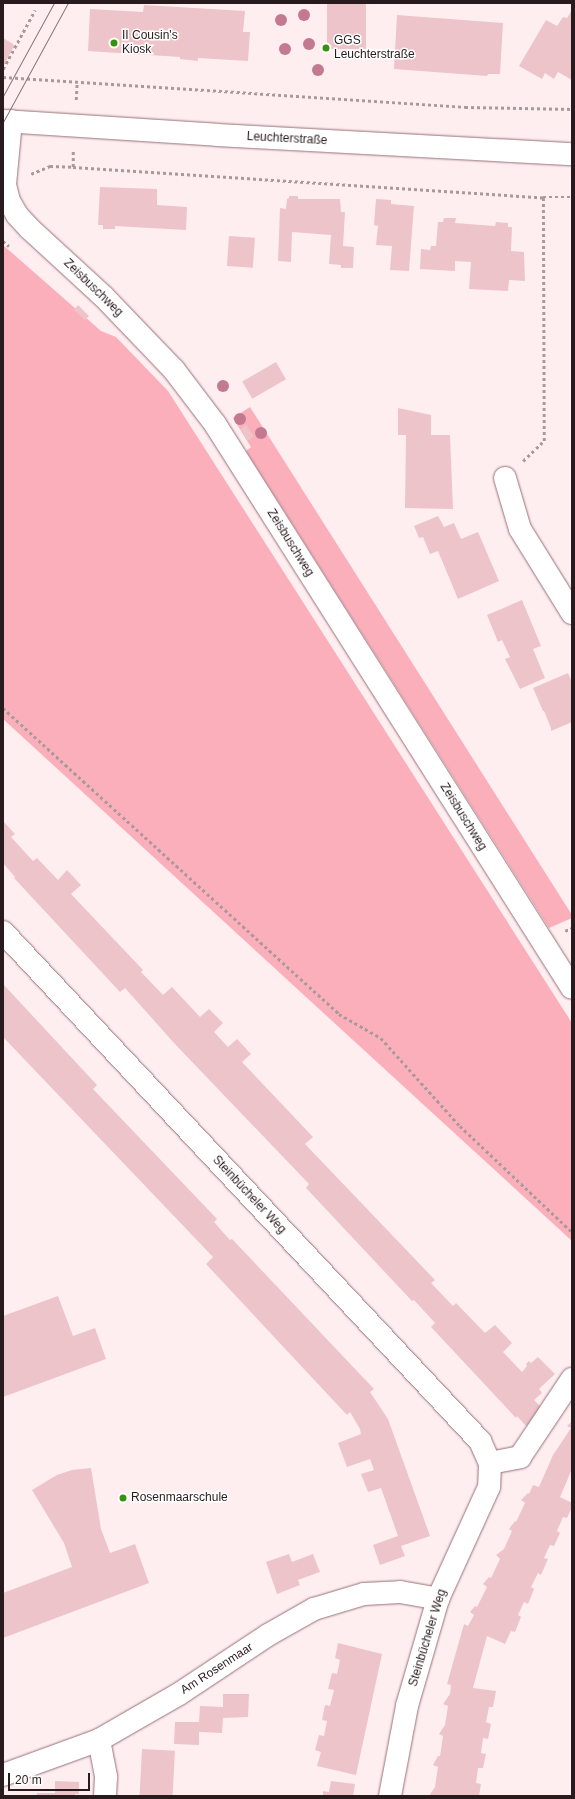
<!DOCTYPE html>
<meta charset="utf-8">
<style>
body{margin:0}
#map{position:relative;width:575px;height:1799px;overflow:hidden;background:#ffeef0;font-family:Arial,sans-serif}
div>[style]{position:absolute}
.green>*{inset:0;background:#faafbb}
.building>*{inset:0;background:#edc4ca;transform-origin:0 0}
.path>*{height:2.5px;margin-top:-1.25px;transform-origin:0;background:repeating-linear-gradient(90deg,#a9999b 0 3px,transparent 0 6px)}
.roads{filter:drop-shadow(0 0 1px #967177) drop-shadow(0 0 1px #967177)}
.minor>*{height:22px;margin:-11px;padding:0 11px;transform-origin:11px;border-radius:11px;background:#fff}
.tram>*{height:1px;margin:-0.5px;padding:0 0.5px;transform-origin:0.5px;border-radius:0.5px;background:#857678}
.trees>*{width:12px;height:12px;margin:-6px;border-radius:50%;background:#c37990}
.dots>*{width:11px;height:11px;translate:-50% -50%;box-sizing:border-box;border:2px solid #fff;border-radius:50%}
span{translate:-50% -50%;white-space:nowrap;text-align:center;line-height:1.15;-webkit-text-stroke:3px #fff;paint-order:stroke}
.poi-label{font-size:12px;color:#291b1d}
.left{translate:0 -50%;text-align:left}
.street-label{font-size:12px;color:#291b1d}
.frame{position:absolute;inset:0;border:4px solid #291b1d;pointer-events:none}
.scale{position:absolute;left:8px;top:1773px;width:82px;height:18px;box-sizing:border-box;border:2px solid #291b1d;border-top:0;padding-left:5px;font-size:12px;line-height:14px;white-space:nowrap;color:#291b1d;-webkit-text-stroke:3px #fff;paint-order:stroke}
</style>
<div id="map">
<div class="green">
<i style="clip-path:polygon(3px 245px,101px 331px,116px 337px,168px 391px,572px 1023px,572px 1241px,3px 719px)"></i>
<i style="clip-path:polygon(250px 407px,572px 915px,572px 918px,549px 928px,246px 451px,251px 447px,233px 418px)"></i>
</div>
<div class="building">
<i style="left:327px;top:3px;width:39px;height:46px"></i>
<i style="clip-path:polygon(144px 5px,245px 11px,243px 32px,250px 32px,248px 61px,198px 58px,198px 61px,180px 59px,180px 57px,88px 51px,90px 9px,143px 12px)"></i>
<i style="clip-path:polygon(572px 10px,572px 80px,558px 72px,554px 79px,545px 73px,542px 79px,519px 66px,546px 20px,557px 26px,563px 17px,567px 18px)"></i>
<i style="clip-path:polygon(397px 15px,503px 23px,500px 74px,488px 74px,487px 76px,394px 69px)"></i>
<i style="clip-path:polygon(3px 38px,13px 44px,14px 46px,3px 67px)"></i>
<i style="clip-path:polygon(100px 187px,157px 189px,157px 205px,187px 207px,186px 230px,115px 226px,115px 229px,103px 229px,103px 225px,98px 225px)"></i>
<i style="clip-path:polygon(289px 196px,298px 196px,298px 199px,340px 199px,341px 212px,345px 212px,343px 246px,354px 247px,353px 268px,341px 268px,341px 265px,329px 264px,331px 235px,292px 232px,291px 262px,278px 261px,280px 208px,286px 209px,287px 199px,289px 198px)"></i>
<i style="clip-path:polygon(376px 199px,391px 200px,391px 204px,414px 206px,409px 271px,390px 270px,392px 246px,376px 245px,378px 226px,374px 225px)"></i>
<i style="clip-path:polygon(444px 218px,456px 218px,455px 223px,495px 226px,496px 222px,508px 223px,508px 227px,512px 227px,511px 251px,524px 252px,525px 281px,509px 280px,508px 291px,469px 289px,471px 262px,455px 261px,455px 271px,420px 269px,421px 249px,430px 250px,431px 246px,436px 246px,438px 222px,443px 222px)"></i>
<i style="left:229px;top:236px;width:26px;height:30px;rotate:4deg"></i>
<i style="clip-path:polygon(78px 305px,89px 316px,85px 320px,74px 310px)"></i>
<i style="left:276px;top:362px;width:20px;height:39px;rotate:60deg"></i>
<i style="clip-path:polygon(398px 408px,431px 415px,431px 435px,450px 435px,453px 509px,405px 508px,406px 435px,398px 435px)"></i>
<i style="left:246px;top:425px;width:14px;height:7px;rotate:56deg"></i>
<i style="clip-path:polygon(438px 516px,444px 527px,454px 523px,461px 539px,478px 532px,499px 581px,458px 599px,438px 551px,430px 554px,423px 537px,419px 538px,414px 526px)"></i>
<i style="clip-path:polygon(522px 600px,541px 646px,533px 649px,545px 678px,520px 689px,505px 659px,510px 657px,502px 640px,498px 642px,487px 615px)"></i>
<i style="clip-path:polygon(568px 673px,572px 682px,572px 722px,551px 731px,551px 728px,544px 711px,543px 711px,533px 688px)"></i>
<i style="clip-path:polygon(3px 821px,15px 834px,11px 837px,33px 861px,37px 858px,58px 880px,67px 870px,81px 885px,71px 894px,143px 970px,141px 972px,163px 995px,172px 987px,200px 1017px,209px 1009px,223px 1023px,214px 1032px,228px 1047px,237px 1039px,251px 1054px,242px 1062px,313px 1137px,305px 1144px,435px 1280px,431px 1283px,453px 1306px,456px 1303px,485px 1333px,495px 1325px,512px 1343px,503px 1352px,522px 1372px,527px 1366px,526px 1364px,529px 1361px,531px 1363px,538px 1357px,555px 1374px,539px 1389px,542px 1393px,534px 1400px,544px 1410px,526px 1426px,517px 1416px,516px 1418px,431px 1327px,435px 1323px,414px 1300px,412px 1301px,306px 1188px,309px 1184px,174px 1043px,125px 988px,120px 992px,14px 878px,15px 877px,3px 863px)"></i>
<i style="clip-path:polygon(3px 984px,97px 1085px,93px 1089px,217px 1219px,214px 1222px,221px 1230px,230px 1240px,232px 1239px,374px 1389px,370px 1392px,388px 1419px,430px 1536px,401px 1546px,405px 1556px,380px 1565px,373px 1545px,398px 1536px,381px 1488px,368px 1492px,361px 1474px,374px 1470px,370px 1459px,347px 1467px,338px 1443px,361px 1434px,360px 1429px,350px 1412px,347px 1415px,206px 1264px,213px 1257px,3px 1037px)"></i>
<i style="clip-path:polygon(58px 1296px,73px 1336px,95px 1328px,106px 1359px,3px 1397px,3px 1316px)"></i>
<i style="clip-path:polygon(572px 1421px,572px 1469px,560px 1497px,572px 1503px,572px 1507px,567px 1518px,563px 1517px,557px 1531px,560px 1533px,554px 1546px,550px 1545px,544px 1558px,548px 1559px,541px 1575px,538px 1573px,531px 1587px,534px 1589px,528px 1604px,524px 1602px,518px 1615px,521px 1617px,515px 1632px,511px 1631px,505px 1644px,487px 1636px,473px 1688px,496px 1691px,493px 1707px,489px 1707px,486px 1722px,491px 1724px,488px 1739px,483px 1738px,481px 1753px,486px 1754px,483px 1768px,478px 1768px,476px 1783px,481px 1784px,479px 1796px,429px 1796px,435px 1787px,438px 1767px,433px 1765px,438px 1756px,440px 1756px,443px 1736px,439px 1734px,445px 1725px,448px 1706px,443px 1704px,450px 1694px,451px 1685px,447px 1684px,464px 1624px,468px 1626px,474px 1615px,470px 1612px,475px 1606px,477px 1607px,487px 1587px,483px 1584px,489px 1577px,491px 1578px,500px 1559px,496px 1555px,504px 1549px,512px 1531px,509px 1529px,515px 1521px,516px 1522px,525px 1503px,521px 1500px,528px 1493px,529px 1494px,533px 1485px,539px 1487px,553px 1455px,571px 1428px,567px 1426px)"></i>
<i style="clip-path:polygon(91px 1468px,101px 1529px,110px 1553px,135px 1544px,149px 1583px,3px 1638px,3px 1593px,72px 1567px,64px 1543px,32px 1490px,57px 1475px,72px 1470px)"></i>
<i style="clip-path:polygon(289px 1554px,292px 1562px,313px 1554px,320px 1572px,298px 1580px,300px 1585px,277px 1594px,266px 1562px)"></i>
<i style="clip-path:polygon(338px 1643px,382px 1654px,356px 1775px,317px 1766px,321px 1752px,315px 1750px,319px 1735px,324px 1736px,327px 1721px,322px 1720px,325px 1705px,330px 1706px,334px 1690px,328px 1689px,332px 1673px,337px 1674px,340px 1660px,335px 1658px)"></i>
<i style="clip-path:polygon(223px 1694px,249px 1694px,248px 1717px,223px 1718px,222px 1733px,199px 1732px,199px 1745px,174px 1744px,175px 1722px,199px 1722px,200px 1706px,223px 1707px)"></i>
<i style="left:142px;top:1749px;width:33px;height:47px;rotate:3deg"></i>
<i style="clip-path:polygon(55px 1781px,79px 1782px,79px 1794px,75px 1794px,75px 1796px,37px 1796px,37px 1793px,55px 1793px)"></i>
<i style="clip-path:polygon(331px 1781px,355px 1784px,353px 1796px,323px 1796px,323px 1791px,329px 1792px)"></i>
</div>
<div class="path">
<i style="left:3px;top:69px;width:67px;rotate:-61.5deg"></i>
<i style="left:3px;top:77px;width:463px;rotate:3.7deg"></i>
<i style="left:465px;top:107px;width:107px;rotate:1.1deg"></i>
<i style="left:76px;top:100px;width:17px;rotate:-87deg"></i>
<i style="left:73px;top:167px;width:16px;rotate:-90deg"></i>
<i style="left:31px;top:174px;width:21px;rotate:-23deg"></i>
<i style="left:50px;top:166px;width:23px;rotate:2deg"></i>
<i style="left:73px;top:167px;width:471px;rotate:3.7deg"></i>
<i style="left:543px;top:197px;width:29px"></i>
<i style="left:3px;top:241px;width:8px;rotate:40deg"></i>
<i style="left:523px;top:461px;width:29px;rotate:-44deg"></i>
<i style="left:544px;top:441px;width:244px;rotate:-90.2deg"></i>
<i style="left:3px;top:708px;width:454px;rotate:42.3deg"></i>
<i style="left:339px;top:1014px;width:48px;rotate:29.7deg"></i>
<i style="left:381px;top:1038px;width:118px;rotate:48.1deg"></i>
<i style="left:460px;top:1126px;width:154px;rotate:43.4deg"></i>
<i style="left:565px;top:931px;width:8px;rotate:-23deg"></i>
</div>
<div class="roads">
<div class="minor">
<i style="left:3px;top:121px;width:214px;rotate:3.7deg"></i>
<i style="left:217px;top:135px;width:356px;rotate:3.1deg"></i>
<i style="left:11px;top:121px;width:64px;rotate:95.4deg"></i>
<i style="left:5px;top:185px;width:16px;rotate:76deg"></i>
<i style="left:9px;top:201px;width:16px;rotate:60deg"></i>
<i style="left:17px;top:215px;width:19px;rotate:47deg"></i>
<i style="left:30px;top:229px;width:100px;rotate:42.6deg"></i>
<i style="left:104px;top:297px;width:101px;rotate:46.2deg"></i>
<i style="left:174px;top:370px;width:68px;rotate:52.8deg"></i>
<i style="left:215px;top:424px;width:667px;rotate:57.67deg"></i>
<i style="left:505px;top:478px;width:53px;rotate:73.6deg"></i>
<i style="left:520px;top:529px;width:99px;rotate:58.2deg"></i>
<i style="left:3px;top:932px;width:698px;rotate:46.86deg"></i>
<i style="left:480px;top:1441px;width:24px;rotate:66deg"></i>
<i style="left:490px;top:1463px;width:24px;rotate:92deg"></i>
<i style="left:489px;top:1487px;width:123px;rotate:114.5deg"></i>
<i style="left:438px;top:1599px;width:111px;rotate:106.2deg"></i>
<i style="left:407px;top:1706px;width:92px;rotate:100.7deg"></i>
<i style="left:490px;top:1463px;width:31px;rotate:-11deg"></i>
<i style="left:520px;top:1457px;width:94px;rotate:-56.3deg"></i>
<i style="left:99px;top:1740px;width:38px;rotate:79deg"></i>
<i style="left:106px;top:1777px;width:19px;rotate:93deg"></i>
<i style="left:3px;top:1775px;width:102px;rotate:-20deg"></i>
<i style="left:99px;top:1740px;width:92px;rotate:-29.9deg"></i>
<i style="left:179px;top:1694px;width:107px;rotate:-33.5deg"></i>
<i style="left:268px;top:1635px;width:53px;rotate:-29.5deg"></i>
<i style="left:314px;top:1609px;width:52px;rotate:-16.7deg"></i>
<i style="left:364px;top:1594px;width:36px;rotate:-3deg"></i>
<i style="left:400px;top:1592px;width:39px;rotate:10deg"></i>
</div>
</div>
<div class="tram">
<i style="left:3px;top:96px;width:106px;rotate:-61.3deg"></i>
<i style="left:3px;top:122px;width:136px;rotate:-61.4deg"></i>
</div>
<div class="trees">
<i style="left:304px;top:15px"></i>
<i style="left:281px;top:20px"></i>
<i style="left:309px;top:44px"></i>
<i style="left:285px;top:49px"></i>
<i style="left:318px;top:70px"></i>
<i style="left:223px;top:386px"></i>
<i style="left:240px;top:419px"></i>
<i style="left:261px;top:433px"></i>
</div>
<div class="dots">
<i style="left:114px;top:43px;background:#35920c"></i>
<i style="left:326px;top:48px;background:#35920c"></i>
<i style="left:123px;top:1498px;background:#35920c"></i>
</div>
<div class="poi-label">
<span class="left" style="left:122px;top:43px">II Cousin's<br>Kiosk</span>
<span class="left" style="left:334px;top:48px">GGS<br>Leuchterstraße</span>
<span class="left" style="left:131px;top:1498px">Rosenmaarschule</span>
</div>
<div class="street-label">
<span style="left:287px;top:139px;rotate:3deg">Leuchterstraße</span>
<span style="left:93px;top:288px;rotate:44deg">Zeisbuschweg</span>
<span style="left:290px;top:543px;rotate:58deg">Zeisbuschweg</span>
<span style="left:463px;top:817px;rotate:58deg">Zeisbuschweg</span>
<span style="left:249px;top:1195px;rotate:47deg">Steinbücheler Weg</span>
<span style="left:428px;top:1638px;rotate:-73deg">Steinbücheler Weg</span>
<span style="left:217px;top:1669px;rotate:-33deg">Am Rosenmaar</span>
</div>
<div class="frame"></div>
<div class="scale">20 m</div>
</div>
